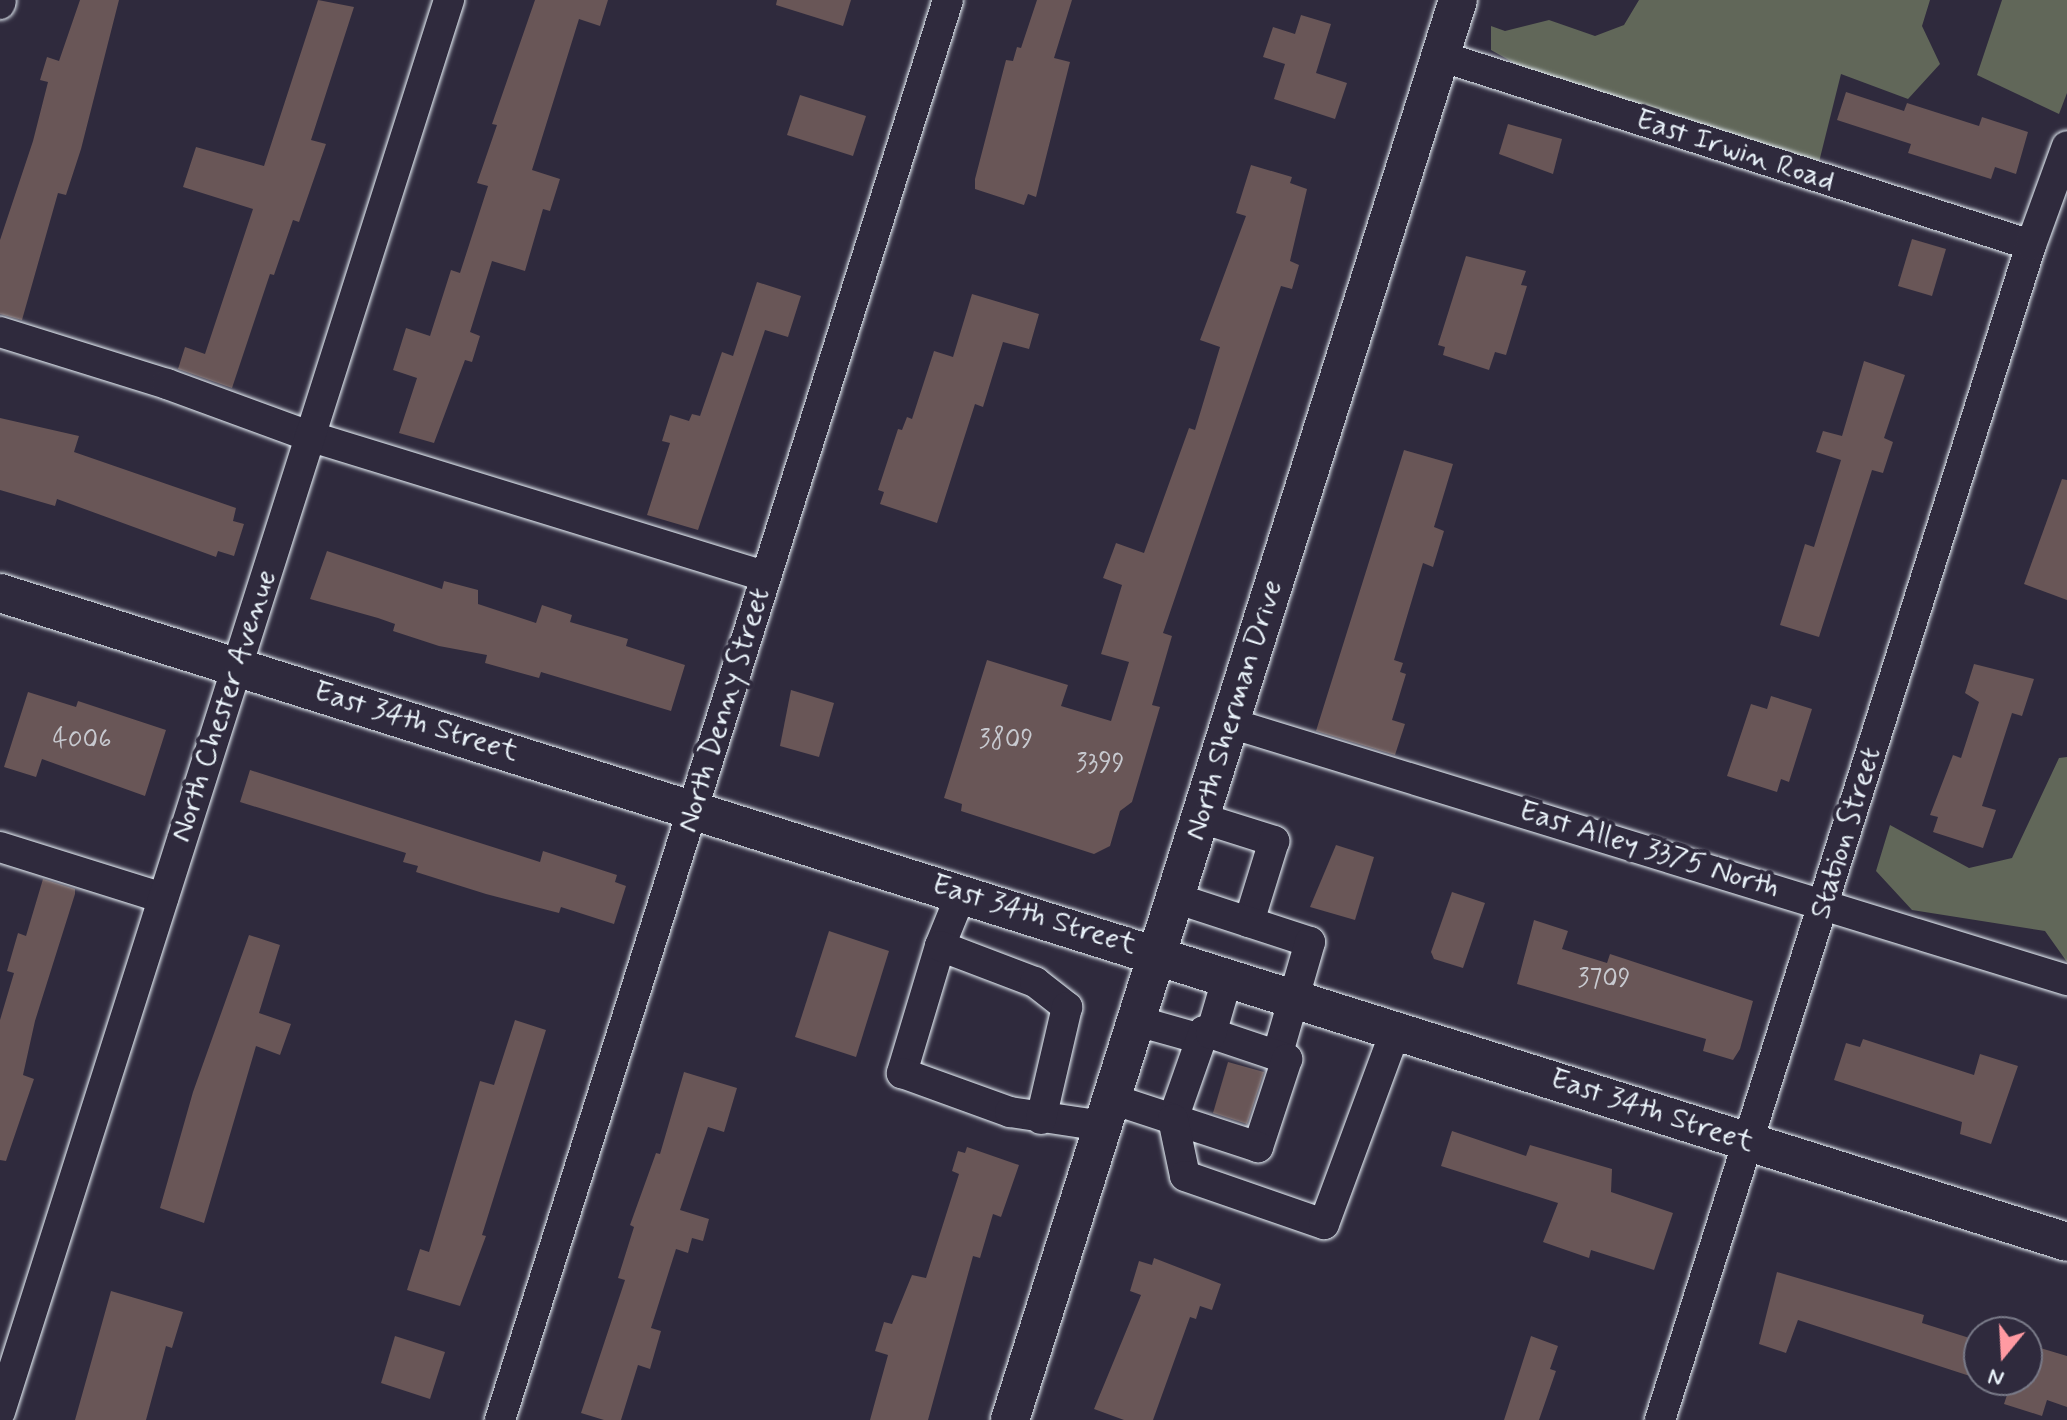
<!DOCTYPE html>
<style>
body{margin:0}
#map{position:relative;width:2067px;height:1420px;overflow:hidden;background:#2f2a3d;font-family:Mynerve,sans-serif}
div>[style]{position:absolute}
.green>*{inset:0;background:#616759}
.building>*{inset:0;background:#695657}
.roads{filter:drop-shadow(0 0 2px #e8f1f8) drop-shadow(0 0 2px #e8f1f8)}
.minor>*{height:30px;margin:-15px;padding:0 15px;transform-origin:15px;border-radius:15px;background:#2f2a3d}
.major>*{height:38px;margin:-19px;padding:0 19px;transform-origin:19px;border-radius:19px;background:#2f2a3d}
span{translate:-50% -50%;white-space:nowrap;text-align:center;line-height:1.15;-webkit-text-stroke:8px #2f2a3d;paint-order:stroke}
.number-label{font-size:26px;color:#c8cad0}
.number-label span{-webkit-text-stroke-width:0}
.street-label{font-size:30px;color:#e8f1f8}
.north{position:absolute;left:1963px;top:1316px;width:80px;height:80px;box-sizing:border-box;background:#2f2a3d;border:2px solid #797a88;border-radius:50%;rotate:198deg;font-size:22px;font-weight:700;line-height:32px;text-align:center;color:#e8f1f8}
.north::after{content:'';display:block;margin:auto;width:28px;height:36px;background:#ff9aa2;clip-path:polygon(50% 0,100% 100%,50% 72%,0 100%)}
</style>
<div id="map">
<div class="green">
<i style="clip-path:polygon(1639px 0,1930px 0,1922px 26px,1940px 64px,1908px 99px,1841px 74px,1819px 162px,1530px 72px,1491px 50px,1491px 26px,1505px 31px,1549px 20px,1595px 36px,1624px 25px)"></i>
<i style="clip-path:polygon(2002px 0,2067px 0,2067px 93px,2059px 114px,1977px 75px)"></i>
<i style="clip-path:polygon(2067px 757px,2067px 962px,2045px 931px,1912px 910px,1876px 871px,1890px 825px,1969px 868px,2012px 858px,2059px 758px)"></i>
</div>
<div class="building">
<i style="clip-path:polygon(80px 0,119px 0,81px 149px,66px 195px,58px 193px,22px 320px,0 314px,0 240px,33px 141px,48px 82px,40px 80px,47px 57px,59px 61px)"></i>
<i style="clip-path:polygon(318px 0,354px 7px,311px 140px,326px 144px,299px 222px,293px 220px,274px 275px,270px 274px,232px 388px,178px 369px,185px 347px,205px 354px,253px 209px,183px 187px,196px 147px,264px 166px)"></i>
<i style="clip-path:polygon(535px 0,608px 0,600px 26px,579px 19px,532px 170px,560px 179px,550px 211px,543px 209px,525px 271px,492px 261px,470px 332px,480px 336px,472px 362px,465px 360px,434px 443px,399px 433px,417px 378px,393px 370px,406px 328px,430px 336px,451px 270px,460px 273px,488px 186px,477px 183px,497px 125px,492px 124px)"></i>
<i style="clip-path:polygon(777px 0,851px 0,843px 26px,776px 5px)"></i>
<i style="clip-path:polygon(1037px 0,1072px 0,1054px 58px,1070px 62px,1036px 197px,1028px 194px,1024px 205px,975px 189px,975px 179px,1006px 60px,1013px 61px,1017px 47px,1021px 48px)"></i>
<i style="clip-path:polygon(1301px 15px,1331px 24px,1316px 73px,1347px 83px,1335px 119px,1274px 99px,1285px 64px,1263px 57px,1273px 27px,1295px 34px)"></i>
<i style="clip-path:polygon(1846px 92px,1904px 111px,1907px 103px,1979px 126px,1982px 117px,2028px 132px,2016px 174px,1995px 167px,1991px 179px,1908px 153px,1911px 144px,1837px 120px)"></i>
<i style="clip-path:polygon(800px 95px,866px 116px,853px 156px,787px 135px)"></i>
<i style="clip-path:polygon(1508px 124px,1562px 139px,1553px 174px,1499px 154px)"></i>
<i style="clip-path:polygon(1251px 165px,1292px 177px,1290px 183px,1307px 189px,1290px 261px,1299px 265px,1292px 289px,1281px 286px,1163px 633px,1172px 636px,1152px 705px,1160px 707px,1132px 802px,1120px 811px,1110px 846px,1094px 854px,961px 811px,962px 804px,944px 798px,987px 660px,1068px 685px,1061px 706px,1111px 721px,1129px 662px,1101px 654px,1122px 585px,1103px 578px,1116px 543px,1144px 553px,1189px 428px,1195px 430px,1220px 347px,1200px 340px,1246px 216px,1236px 213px)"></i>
<i style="clip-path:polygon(1912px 239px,1946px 249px,1932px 296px,1898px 286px)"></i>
<i style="clip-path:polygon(1466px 256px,1526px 271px,1521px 285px,1527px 286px,1506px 355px,1495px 352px,1489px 370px,1443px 355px,1445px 347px,1438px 345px)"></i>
<i style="clip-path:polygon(757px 282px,801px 296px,788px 337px,765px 330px,698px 530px,647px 515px,670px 443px,662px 441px,670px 415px,689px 421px,692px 414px,700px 416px,722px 352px,733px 356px)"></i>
<i style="clip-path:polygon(972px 294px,1039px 314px,1029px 349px,1003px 342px,983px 407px,975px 404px,937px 523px,880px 504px,884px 492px,878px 490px,898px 429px,902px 430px,907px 417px,912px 419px,934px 351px,953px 357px)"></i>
<i style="clip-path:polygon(1864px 361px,1905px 375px,1884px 438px,1893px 442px,1883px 473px,1872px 470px,1819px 637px,1780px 625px,1805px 544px,1814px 547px,1841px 460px,1816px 452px,1823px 431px,1842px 436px)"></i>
<i style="clip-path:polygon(0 418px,79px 436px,74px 452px,236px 508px,233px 521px,244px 524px,234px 556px,218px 551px,216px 557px,57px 499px,55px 506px,0 490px)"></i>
<i style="clip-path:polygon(1404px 450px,1453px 464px,1434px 527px,1444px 531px,1433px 567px,1423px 563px,1394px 660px,1403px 663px,1400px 672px,1406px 674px,1392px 720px,1405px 724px,1395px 755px,1316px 731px)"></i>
<i style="clip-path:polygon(2062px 479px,2067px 480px,2067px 600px,2024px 584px)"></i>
<i style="clip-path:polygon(327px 551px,442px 589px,444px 581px,478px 590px,478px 604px,536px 623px,542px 605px,572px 615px,570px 622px,628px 639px,626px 646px,685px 665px,671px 711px,541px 672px,539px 678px,485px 663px,487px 655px,439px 646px,393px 631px,395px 624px,378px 618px,310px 599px)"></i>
<i style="clip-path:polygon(1974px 664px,2034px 679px,2022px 716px,2012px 713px,1982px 806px,1996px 810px,1983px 848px,1933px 832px,1938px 817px,1930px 815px,1953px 755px,1961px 758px,1979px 702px,1965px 693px)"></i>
<i style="clip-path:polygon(791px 690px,834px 703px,819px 757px,780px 746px)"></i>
<i style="clip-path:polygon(28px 692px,76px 707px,78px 701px,166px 730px,145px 796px,42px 759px,36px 777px,4px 767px)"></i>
<i style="clip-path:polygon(1771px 696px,1812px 709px,1789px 782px,1781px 779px,1777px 792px,1727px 776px,1751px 704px,1767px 709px)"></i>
<i style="clip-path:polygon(250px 770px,540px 862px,543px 851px,617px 875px,615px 882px,626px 886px,614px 924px,561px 907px,559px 913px,486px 894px,416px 872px,418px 866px,403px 862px,406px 853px,240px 802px)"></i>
<i style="clip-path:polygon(1336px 845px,1374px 857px,1355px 920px,1310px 907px)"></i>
<i style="clip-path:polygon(43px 879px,75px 889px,75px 894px,35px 1021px,23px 1075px,34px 1079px,6px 1161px,0 1160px,0 1020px,14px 973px,7px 971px,18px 933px,26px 936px)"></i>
<i style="clip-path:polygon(1452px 892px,1485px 903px,1463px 968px,1434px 959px,1431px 952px)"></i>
<i style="clip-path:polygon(1534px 920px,1568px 931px,1562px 949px,1607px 963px,1610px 954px,1753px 1001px,1740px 1049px,1733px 1060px,1703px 1051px,1706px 1039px,1517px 984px)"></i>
<i style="clip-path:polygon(829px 931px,889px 951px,856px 1057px,795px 1037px)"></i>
<i style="clip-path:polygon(249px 935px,280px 945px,259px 1013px,291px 1024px,280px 1055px,256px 1046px,204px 1223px,160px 1208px,193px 1092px)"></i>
<i style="clip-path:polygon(515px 1020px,546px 1030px,482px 1235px,486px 1236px,460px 1306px,407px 1290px,420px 1249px,429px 1252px,480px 1081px,494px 1085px)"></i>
<i style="clip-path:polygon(1863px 1039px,1974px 1075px,1980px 1054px,2018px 1066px,1991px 1144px,1960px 1134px,1962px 1122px,1834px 1080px,1846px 1043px,1860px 1047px)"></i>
<i style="clip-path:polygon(1228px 1062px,1264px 1072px,1247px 1124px,1213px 1113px)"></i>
<i style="clip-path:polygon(684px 1072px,737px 1088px,724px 1132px,708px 1127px,680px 1210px,709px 1219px,703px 1241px,692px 1238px,688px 1253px,676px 1249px,651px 1328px,661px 1331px,650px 1369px,638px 1365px,621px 1420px,604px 1420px,581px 1413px,625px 1280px,618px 1278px,634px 1227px,630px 1225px,656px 1153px,660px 1154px)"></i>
<i style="clip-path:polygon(1452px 1131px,1526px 1156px,1530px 1145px,1612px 1169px,1611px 1192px,1673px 1213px,1654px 1270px,1591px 1250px,1589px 1258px,1543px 1242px,1558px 1203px,1441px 1166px)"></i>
<i style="clip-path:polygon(967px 1147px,1019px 1165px,1001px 1217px,993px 1214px,980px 1258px,973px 1256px,928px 1420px,870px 1420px,888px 1355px,875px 1351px,884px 1322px,892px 1324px,912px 1275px,926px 1278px,959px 1174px,952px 1171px,958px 1151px,965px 1153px)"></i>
<i style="clip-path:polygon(1154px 1258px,1221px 1284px,1212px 1310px,1200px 1306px,1196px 1319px,1190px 1317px,1153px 1420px,1124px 1420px,1094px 1409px,1141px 1295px,1130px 1291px,1139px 1261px,1152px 1265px)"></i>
<i style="clip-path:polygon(1777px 1272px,1924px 1315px,1922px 1323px,1979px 1341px,1979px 1379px,1798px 1320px,1786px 1353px,1759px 1344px)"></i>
<i style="clip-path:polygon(111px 1291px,183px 1312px,172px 1348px,166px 1346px,146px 1420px,75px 1420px)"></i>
<i style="clip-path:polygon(395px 1336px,445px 1352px,430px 1399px,381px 1383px)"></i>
<i style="clip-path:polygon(1531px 1336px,1558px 1346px,1550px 1369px,1556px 1371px,1539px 1420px,1504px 1420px)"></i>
<i style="clip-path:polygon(2027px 1344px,2067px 1356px,2067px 1407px,2047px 1400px,2042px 1416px,2004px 1404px,2012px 1380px,2027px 1380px)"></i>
</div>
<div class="roads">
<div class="minor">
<i style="left:0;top:4px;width:4px;rotate:-76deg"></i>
<i style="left:1440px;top:56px;width:620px;rotate:17.73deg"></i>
<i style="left:0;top:332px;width:175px;rotate:17.3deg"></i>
<i style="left:167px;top:384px;width:151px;rotate:20.1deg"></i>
<i style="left:309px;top:436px;width:476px;rotate:17.1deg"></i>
<i style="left:1230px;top:723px;width:876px;rotate:17.07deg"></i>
<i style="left:1201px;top:818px;width:77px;rotate:17.5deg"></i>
<i style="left:1274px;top:841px;width:85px;rotate:107.2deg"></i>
<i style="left:0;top:847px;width:171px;rotate:17.4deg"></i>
<i style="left:962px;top:892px;width:58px;rotate:112.2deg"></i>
<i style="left:940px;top:946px;width:133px;rotate:106.7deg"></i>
<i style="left:902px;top:1073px;width:115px;rotate:19.9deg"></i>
<i style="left:1010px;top:1112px;width:95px;rotate:8.5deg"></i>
<i style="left:1175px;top:898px;width:142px;rotate:18.1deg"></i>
<i style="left:1310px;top:942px;width:119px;rotate:106.1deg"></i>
<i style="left:940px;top:946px;width:102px;rotate:20.8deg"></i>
<i style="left:1035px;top:982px;width:41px;rotate:38deg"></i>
<i style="left:1067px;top:1007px;width:115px;rotate:103.1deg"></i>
<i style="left:1137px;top:1021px;width:66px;rotate:15.7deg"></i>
<i style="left:1204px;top:1031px;width:88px;rotate:18.6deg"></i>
<i style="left:1287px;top:1059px;width:93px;rotate:108.2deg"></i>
<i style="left:1258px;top:1147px;width:89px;rotate:-161.8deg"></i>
<i style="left:1173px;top:1119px;width:93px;rotate:-70.6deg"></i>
<i style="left:1211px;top:1034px;width:60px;rotate:-73.7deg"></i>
<i style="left:1112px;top:1099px;width:64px;rotate:18.2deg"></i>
<i style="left:1173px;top:1119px;width:58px;rotate:78.1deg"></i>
<i style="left:1185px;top:1176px;width:147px;rotate:19.1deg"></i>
<i style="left:1324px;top:1224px;width:208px;rotate:-69.7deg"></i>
<i style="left:0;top:1412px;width:1482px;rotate:-72.36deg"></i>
<i style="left:500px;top:1420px;width:1489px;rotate:-72.49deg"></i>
<i style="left:1660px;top:1420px;width:1232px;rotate:-72.48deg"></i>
<i style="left:2031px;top:245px;width:105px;rotate:-70deg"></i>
</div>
<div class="major">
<i style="left:0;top:593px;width:2166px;rotate:17.43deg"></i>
<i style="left:1010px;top:1420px;width:1489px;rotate:-72.49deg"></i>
</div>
</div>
<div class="number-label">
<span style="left:82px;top:741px">4006</span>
<span style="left:1006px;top:741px">3809</span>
<span style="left:1100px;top:765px">3399</span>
<span style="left:1604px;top:980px">3709</span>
</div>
<div class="street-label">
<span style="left:1735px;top:151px;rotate:18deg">East Irwin Road</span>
<span style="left:224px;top:706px;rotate:-72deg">North Chester Avenue</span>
<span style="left:724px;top:710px;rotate:-73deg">North Denny Street</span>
<span style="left:1234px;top:710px;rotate:-73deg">North Sherman Drive</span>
<span style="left:416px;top:722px;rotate:17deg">East 34th Street</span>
<span style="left:1846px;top:833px;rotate:-73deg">Station Street</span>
<span style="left:1649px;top:850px;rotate:17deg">East Alley 3375 North</span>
<span style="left:1034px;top:915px;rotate:17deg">East 34th Street</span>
<span style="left:1652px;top:1111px;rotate:18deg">East 34th Street</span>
</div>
<div class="north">N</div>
</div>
